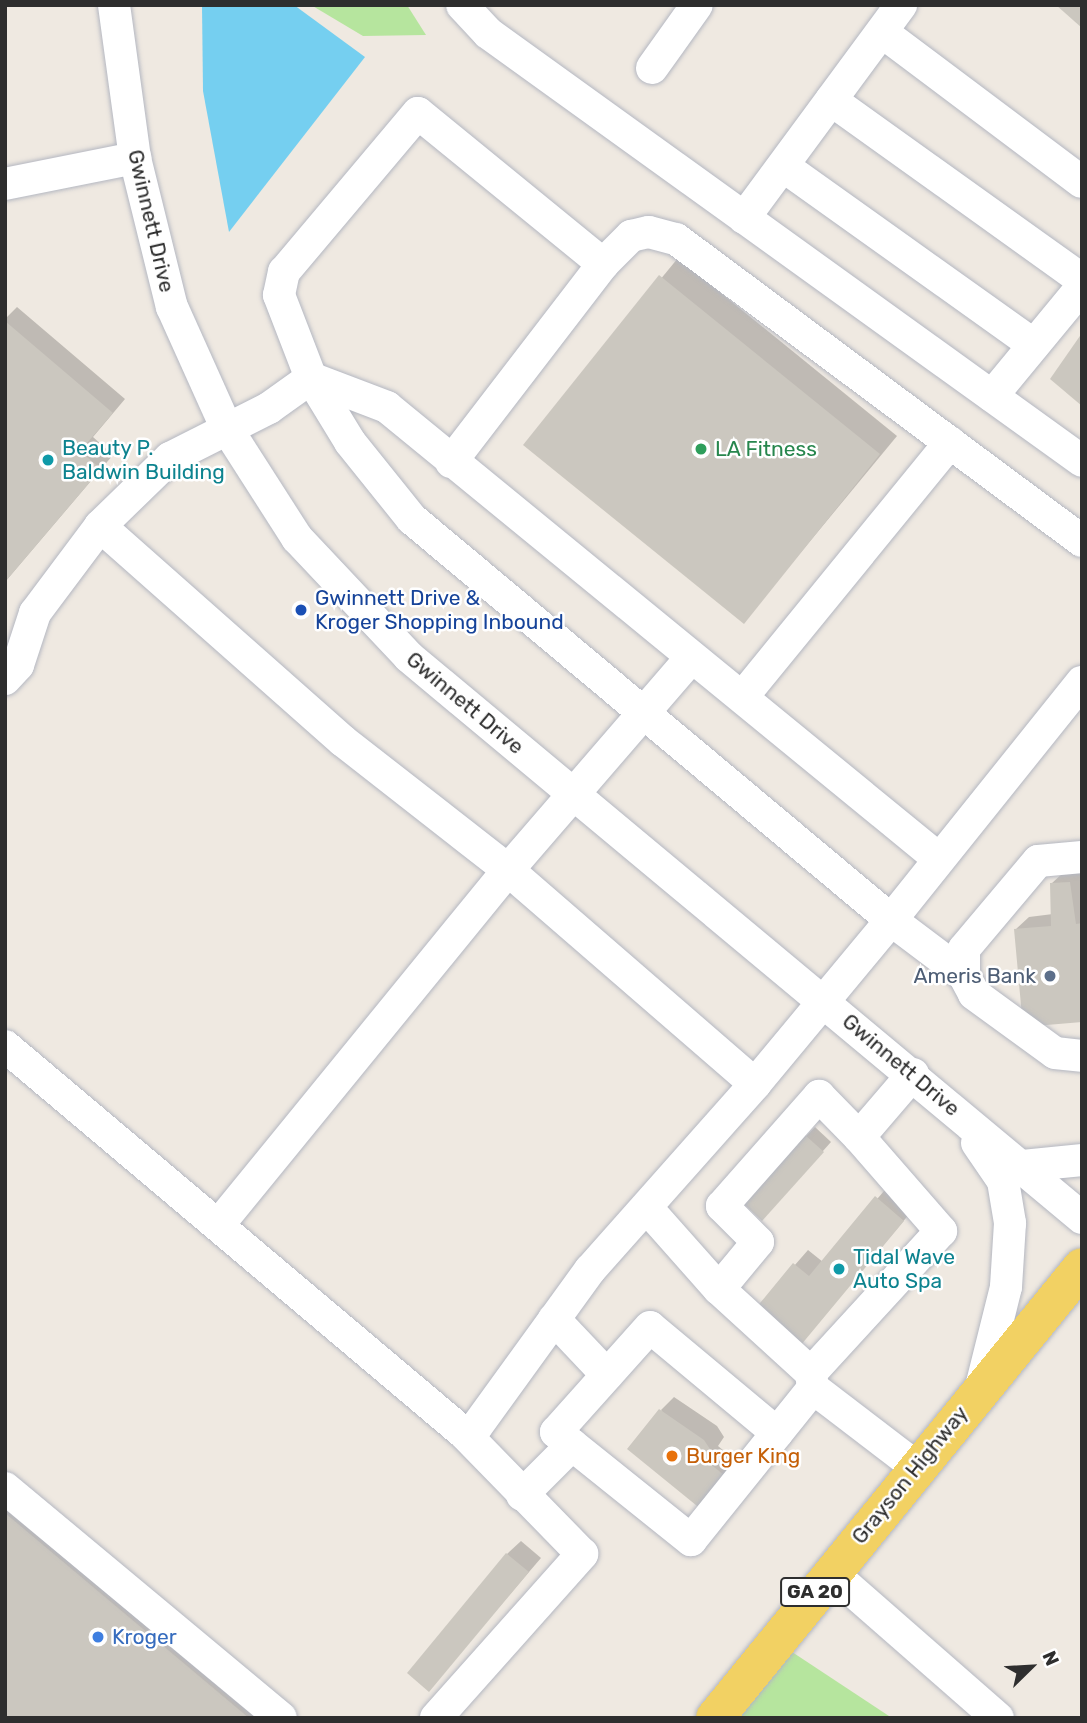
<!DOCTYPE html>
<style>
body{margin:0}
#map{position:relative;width:1087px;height:1723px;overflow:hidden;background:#efe9e1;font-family:Rubik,sans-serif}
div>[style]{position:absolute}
.green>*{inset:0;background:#b6e59e}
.water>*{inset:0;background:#75cff0}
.shadow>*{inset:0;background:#0003}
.building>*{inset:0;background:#cbc7bf}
.roads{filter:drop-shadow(0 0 2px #b4b7c1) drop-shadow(0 0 2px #b4b7c1)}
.minor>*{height:32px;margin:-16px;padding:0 16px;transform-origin:16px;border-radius:16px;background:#fff}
.major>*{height:38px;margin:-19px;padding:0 19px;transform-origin:19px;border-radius:19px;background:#f2d163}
.dots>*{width:19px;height:19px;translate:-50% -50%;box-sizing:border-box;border:4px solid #fff;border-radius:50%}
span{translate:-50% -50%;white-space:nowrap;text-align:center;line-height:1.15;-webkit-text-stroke:5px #fff;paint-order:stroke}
.shield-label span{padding:2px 5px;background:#fff;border:2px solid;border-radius:5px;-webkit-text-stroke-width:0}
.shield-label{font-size:19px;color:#2e2e2e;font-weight:700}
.street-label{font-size:21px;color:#2e2e2e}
.culture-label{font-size:21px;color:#0d838f}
.left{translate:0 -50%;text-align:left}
.leisure-label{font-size:21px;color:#27864d}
.transit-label{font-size:21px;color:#164399}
.service-label{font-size:21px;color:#4e5e75}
.right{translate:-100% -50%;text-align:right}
.food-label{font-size:21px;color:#c56008}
.shop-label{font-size:21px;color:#366cbe}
.frame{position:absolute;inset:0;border:7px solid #2e2e2e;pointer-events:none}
.north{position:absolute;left:996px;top:1632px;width:70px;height:70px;-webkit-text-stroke:5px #fff;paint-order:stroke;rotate:66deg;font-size:19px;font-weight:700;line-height:28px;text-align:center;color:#2e2e2e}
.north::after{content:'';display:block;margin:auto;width:24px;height:32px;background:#2e2e2e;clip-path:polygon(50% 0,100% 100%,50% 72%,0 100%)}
</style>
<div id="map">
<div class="green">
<i style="clip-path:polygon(311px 5px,407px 5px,426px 35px,363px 36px)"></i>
<i style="clip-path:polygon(780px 1644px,892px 1718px,715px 1718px)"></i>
</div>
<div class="water">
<i style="clip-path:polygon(202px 5px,294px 5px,365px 57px,229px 232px,203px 91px)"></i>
</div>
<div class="shadow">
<i style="clip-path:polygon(678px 258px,897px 436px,744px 621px,525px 444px)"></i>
<i style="clip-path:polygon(17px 307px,125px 399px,93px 437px,113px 455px,5px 582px,5px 319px)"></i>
<i style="clip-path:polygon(1082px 869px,1082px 1020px,1015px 930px,1029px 917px,1053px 914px,1051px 884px,1065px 871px)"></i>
<i style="clip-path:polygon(815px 1127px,831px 1142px,771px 1209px,806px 1136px)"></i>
<i style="clip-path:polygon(890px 1184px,916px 1206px,796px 1349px,753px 1313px,808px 1250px,823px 1262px)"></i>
<i style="clip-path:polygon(674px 1397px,717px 1426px,724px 1437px,718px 1446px,740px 1464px,715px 1494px,661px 1410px)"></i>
<i style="clip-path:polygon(5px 1481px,275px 1718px,5px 1718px)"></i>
<i style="clip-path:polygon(521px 1541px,541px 1558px,429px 1689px,507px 1554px)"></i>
</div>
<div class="building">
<i style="clip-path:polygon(1056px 5px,1082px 5px,1082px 28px)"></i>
<i style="clip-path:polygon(659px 275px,880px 454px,744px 624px,523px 445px)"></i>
<i style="clip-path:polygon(5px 321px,113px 413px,80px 451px,101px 469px,5px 582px)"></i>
<i style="clip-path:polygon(1082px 333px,1082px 406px,1050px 379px)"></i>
<i style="clip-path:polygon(1070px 882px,1076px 924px,1082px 923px,1082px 1022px,1023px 1027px,1014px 929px,1051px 926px,1050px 883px)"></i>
<i style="clip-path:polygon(805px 1135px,824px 1152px,762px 1221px,744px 1204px)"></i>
<i style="clip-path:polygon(875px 1196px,904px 1221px,796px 1351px,751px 1314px,793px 1263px,809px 1276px)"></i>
<i style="clip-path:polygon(659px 1409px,704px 1440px,712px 1452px,705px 1460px,728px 1478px,702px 1510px,627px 1449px)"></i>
<i style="clip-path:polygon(5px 1513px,249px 1718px,5px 1718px)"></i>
<i style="clip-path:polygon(506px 1553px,529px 1572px,429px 1692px,407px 1673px)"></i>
</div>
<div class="roads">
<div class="minor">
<i style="left:114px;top:5px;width:154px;rotate:82.2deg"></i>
<i style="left:135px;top:158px;width:154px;rotate:76.1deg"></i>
<i style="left:172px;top:307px;width:132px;rotate:65.8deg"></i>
<i style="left:226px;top:427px;width:132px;rotate:57.4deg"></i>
<i style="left:297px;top:538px;width:163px;rotate:46.7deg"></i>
<i style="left:409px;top:657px;width:876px;rotate:39.81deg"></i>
<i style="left:462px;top:5px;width:38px;rotate:47deg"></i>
<i style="left:488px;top:33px;width:732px;rotate:35.77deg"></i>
<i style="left:882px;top:32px;width:250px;rotate:36.9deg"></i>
<i style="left:652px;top:68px;width:77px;rotate:-54.5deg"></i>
<i style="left:831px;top:100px;width:309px;rotate:35.6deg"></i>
<i style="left:783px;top:166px;width:308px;rotate:35.5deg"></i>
<i style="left:5px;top:184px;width:133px;rotate:-11.3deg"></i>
<i style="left:744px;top:218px;width:265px;rotate:-53.6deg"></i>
<i style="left:992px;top:396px;width:141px;rotate:-50.5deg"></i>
<i style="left:451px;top:462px;width:250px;rotate:-52.5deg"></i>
<i style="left:100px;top:526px;width:324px;rotate:41.5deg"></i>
<i style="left:343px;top:741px;width:209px;rotate:38deg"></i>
<i style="left:508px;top:870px;width:458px;rotate:129.2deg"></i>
<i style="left:5px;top:679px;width:19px;rotate:-47deg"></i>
<i style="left:18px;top:665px;width:55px;rotate:-71.9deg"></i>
<i style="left:35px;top:613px;width:109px;rotate:-53.2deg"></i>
<i style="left:100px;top:526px;width:98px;rotate:-44.2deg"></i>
<i style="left:170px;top:458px;width:111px;rotate:-26.8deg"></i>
<i style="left:269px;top:408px;width:52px;rotate:-35.5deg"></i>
<i style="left:311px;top:378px;width:75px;rotate:58.6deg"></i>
<i style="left:350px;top:442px;width:99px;rotate:51.2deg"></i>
<i style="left:412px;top:519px;width:625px;rotate:39.93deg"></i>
<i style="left:891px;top:920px;width:305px;rotate:-51.3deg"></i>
<i style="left:744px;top:695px;width:326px;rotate:-50.8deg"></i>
<i style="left:1082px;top:857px;width:44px;rotate:174.8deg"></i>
<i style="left:1038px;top:861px;width:115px;rotate:130.1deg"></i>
<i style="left:964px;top:949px;width:26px;rotate:90deg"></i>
<i style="left:964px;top:975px;width:21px;rotate:62deg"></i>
<i style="left:974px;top:994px;width:100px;rotate:36.1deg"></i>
<i style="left:1055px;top:1053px;width:27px;rotate:6deg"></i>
<i style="left:939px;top:859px;width:713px;rotate:-140.69deg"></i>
<i style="left:387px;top:407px;width:81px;rotate:-159.1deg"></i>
<i style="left:311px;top:378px;width:89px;rotate:-111.1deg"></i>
<i style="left:279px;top:295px;width:24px;rotate:-78deg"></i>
<i style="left:284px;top:272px;width:208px;rotate:-49.9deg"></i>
<i style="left:418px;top:113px;width:239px;rotate:39.2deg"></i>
<i style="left:603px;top:264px;width:40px;rotate:-45deg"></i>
<i style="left:631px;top:236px;width:18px;rotate:-13deg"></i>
<i style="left:649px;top:232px;width:28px;rotate:15deg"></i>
<i style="left:676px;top:239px;width:506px;rotate:36.64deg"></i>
<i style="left:5px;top:1046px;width:602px;rotate:40.15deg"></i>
<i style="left:755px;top:1084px;width:213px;rotate:-50.3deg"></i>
<i style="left:891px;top:920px;width:91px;rotate:37deg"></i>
<i style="left:859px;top:1137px;width:125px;rotate:48.9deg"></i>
<i style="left:941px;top:1231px;width:193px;rotate:132.5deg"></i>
<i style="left:811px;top:1373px;width:125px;rotate:-137.6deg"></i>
<i style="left:719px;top:1289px;width:61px;rotate:-50.3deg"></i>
<i style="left:758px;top:1242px;width:51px;rotate:-135deg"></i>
<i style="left:722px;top:1206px;width:147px;rotate:-48.6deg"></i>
<i style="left:819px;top:1096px;width:57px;rotate:45.7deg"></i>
<i style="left:859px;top:1137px;width:83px;rotate:-49.4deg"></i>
<i style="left:977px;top:1143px;width:46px;rotate:55.6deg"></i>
<i style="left:1003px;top:1181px;width:43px;rotate:80.5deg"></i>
<i style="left:1010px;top:1223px;width:64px;rotate:93.6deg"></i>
<i style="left:1006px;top:1287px;width:103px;rotate:104deg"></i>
<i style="left:1021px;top:1166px;width:61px;rotate:-5.6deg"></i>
<i style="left:647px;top:1208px;width:108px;rotate:48.4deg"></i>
<i style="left:554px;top:1319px;width:77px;rotate:46.6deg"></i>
<i style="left:813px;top:1388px;width:128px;rotate:37.4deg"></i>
<i style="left:777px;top:1433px;width:165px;rotate:-140.2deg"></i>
<i style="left:650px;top:1327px;width:141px;rotate:131.8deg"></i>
<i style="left:556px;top:1432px;width:173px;rotate:38.7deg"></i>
<i style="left:691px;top:1540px;width:195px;rotate:-51.2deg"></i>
<i style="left:813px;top:1388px;width:15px;rotate:-98deg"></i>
<i style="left:5px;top:1488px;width:359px;rotate:39.8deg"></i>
<i style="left:522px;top:1495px;width:71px;rotate:-45deg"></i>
<i style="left:831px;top:1572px;width:222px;rotate:41.2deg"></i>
<i style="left:436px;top:1718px;width:220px;rotate:-48.3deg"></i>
<i style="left:582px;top:1554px;width:168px;rotate:-134.3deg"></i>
<i style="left:465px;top:1434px;width:14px;rotate:-34deg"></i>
<i style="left:477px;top:1426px;width:193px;rotate:-54.1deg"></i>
<i style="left:590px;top:1270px;width:249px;rotate:-48.4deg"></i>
<i style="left:755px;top:1084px;width:327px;rotate:-139.1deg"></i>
<i style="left:508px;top:870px;width:281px;rotate:-49.2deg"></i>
</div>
<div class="major">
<i style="left:715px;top:1718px;width:581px;rotate:-50.86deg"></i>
</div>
</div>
<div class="dots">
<i style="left:701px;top:449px;background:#2e9e5b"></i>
<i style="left:48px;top:460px;background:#0f9aa8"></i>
<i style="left:301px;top:610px;background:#1a4fb4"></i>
<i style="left:1050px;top:976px;background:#5c6f8a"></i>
<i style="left:839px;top:1269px;background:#0f9aa8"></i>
<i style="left:672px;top:1456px;background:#e8710a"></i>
<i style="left:98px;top:1637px;background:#3f7fe0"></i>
</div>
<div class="shield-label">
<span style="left:815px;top:1592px">GA 20</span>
</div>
<div class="street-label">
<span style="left:151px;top:221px;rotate:77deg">Gwinnett Drive</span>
<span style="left:465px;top:703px;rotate:40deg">Gwinnett Drive</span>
<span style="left:901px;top:1065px;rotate:40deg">Gwinnett Drive</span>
<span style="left:910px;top:1475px;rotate:-51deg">Grayson Highway</span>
</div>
<div class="culture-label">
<span class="left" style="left:62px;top:460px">Beauty P.<br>Baldwin Building</span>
<span class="left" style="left:853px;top:1269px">Tidal Wave<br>Auto Spa</span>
</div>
<div class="leisure-label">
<span class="left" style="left:715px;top:449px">LA Fitness</span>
</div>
<div class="transit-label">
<span class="left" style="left:315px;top:610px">Gwinnett Drive &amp;<br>Kroger Shopping Inbound</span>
</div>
<div class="service-label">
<span class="right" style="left:1036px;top:976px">Ameris Bank</span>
</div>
<div class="food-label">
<span class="left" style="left:686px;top:1456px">Burger King</span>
</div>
<div class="shop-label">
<span class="left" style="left:112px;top:1637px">Kroger</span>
</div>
<div class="frame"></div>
<div class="north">N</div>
</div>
